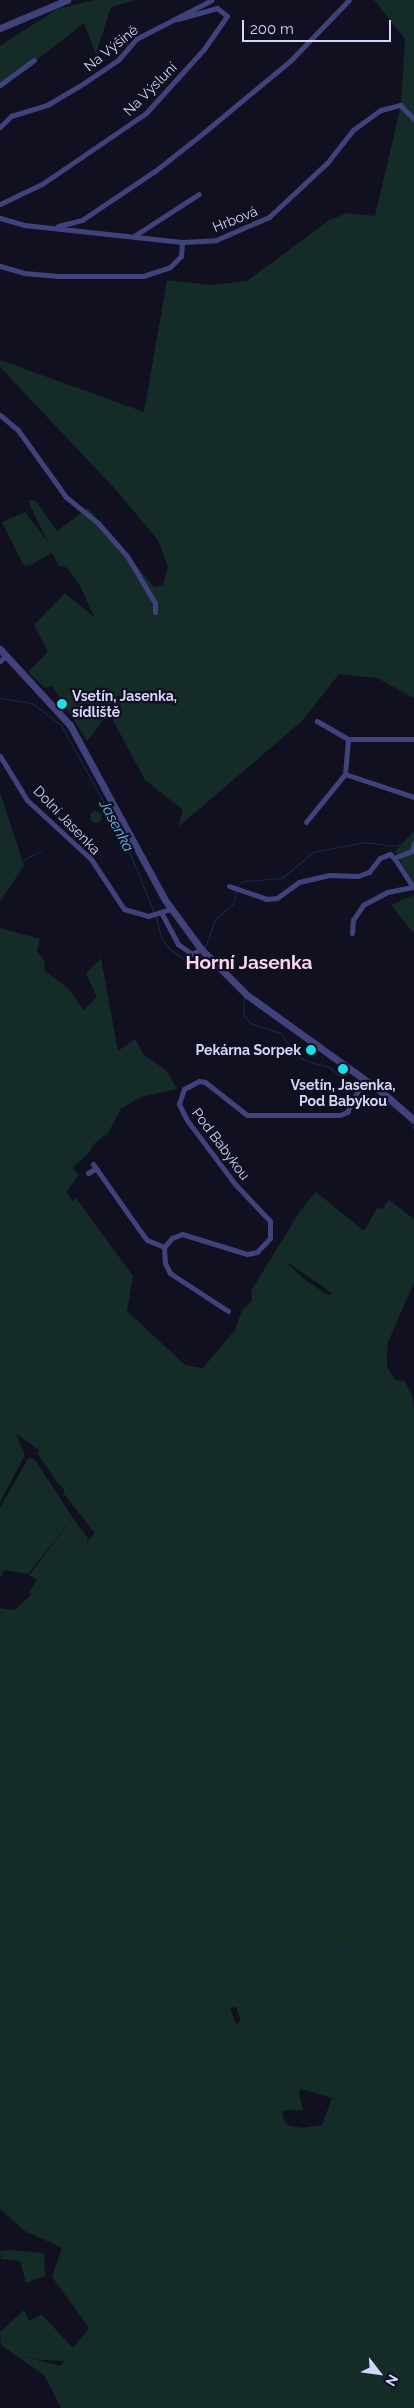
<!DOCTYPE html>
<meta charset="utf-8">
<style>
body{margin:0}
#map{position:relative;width:414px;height:2408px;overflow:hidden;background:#111021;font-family:Raleway,sans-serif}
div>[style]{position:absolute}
.green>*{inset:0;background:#142b28}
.round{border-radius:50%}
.stream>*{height:1px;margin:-0.5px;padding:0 0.5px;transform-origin:0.5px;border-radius:0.5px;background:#152c47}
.minor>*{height:5px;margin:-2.5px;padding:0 2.5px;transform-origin:2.5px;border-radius:2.5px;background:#40427c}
.tertiary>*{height:7px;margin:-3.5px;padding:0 3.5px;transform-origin:3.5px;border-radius:3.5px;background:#40427c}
.dots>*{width:14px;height:14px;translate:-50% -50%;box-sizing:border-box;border:2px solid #111021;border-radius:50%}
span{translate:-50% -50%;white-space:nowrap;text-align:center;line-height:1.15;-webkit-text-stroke:4.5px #111021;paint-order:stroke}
.street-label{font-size:14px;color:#d6d5fb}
.poi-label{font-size:14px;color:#d6d5fb;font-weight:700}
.left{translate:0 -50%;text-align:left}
.right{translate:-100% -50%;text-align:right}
.water-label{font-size:15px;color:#6dbef0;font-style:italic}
.district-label{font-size:19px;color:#fbd6f1;font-weight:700}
.north{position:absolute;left:354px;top:2348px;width:50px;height:50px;-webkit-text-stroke:4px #111021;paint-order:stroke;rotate:120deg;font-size:14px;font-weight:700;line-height:20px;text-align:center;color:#d6d5fb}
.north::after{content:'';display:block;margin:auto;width:18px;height:22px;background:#d6d5fb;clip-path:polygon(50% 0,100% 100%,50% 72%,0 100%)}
.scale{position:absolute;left:242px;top:20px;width:149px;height:22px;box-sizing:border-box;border:2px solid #d6d5fb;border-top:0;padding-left:6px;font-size:15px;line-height:18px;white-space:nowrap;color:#d6d5fb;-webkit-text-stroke:4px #111021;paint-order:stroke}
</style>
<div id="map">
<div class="green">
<i style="clip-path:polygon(94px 0,136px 0,111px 7px,96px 54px,84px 23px,0 89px,0 46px,57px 9px)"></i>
<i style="clip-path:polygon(374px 0,414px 0,414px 698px,377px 678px,339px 674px,303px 720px,178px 827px,183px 810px,145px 780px,109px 713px,87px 741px,52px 686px,45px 688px,28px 672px,48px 652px,34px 625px,65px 593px,95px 618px,79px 584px,66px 567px,59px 566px,52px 553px,30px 565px,25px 566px,22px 562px,2px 522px,25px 512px,48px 542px,28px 501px,35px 500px,57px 531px,88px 508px,154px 587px,163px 585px,168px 567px,158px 540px,116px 490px,0 367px,0 360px,144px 412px,167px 280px,210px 285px,247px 281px,328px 221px,347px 213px,375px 216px,401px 105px,405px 39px)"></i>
<i style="clip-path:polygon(0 792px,24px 866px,0 902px)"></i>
<i class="round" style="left:90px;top:811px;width:12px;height:12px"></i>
<i style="clip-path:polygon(414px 831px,414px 886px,395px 851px)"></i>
<i style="clip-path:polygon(414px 895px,414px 934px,391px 905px)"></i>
<i style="clip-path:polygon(evenodd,0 928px,40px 939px,37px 951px,44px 960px,45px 971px,68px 988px,83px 1010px,97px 997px,86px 973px,101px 958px,118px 1051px,135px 1039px,144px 1055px,166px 1070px,177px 1089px,141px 1097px,121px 1109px,108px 1133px,94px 1144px,88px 1154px,72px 1168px,79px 1175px,66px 1192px,72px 1200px,70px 1203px,76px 1198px,133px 1276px,127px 1311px,185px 1365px,203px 1368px,235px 1330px,242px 1310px,252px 1301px,251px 1291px,300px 1211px,316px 1192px,364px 1231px,377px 1208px,382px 1209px,389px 1200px,414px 1219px,414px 1283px,388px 1342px,387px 1352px,387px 1366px,395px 1380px,405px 1381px,412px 1395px,414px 1410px,414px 2408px,61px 2408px,44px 2375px,1px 2345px,0 2332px,24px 2310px,29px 2321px,41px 2315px,45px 2318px,73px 2348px,89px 2328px,52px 2277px,62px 2248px,25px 2231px,0 2209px,0 1608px,14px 1610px,32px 1594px,29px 1592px,37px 1580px,29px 1575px,73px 1518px,88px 1538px,86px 1543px,95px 1533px,64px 1494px,64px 1489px,58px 1484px,38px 1454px,39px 1450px,16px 1434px,25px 1455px,0 1502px,0 928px,286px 1262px,287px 1262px,332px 1293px,328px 1295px,304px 1279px,286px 1262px,0 928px,236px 2007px,241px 2021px,236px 2024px,230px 2008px,236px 2007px,0 928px,301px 2089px,332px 2098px,322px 2125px,301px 2128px,288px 2125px,284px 2121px,282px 2113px,286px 2110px,303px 2110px,299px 2093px,301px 2089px,0 928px,16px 2354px,41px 2360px,64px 2361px,60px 2366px,16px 2354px)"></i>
<i style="clip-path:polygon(29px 1457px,35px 1460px,73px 1518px,28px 1574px,5px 1570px,0 1578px,0 1508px)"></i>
<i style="clip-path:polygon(10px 2250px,44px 2253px,45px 2276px,26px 2283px,20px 2261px,1px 2259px,0 2251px)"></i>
</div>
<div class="stream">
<i style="left:0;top:698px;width:32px;rotate:9deg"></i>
<i style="left:32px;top:703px;width:36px;rotate:37deg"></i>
<i style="left:61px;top:725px;width:130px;rotate:61.1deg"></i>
<i style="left:124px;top:839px;width:79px;rotate:67.7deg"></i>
<i style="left:0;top:885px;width:15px;rotate:-37deg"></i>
<i style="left:12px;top:876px;width:16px;rotate:-63deg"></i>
<i style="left:19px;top:862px;width:25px;rotate:-27deg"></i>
<i style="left:237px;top:886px;width:7px;rotate:-45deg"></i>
<i style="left:242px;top:881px;width:40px;rotate:-4.3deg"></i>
<i style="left:282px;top:878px;width:40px;rotate:-40deg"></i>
<i style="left:313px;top:852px;width:53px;rotate:-10.9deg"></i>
<i style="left:365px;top:842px;width:29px;rotate:8deg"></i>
<i style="left:394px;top:846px;width:9px;rotate:-13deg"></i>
<i style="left:403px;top:844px;width:16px;rotate:-47deg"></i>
<i style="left:155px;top:915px;width:25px;rotate:74deg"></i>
<i style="left:162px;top:939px;width:14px;rotate:51deg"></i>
<i style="left:171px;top:950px;width:24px;rotate:35deg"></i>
<i style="left:191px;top:964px;width:24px;rotate:12deg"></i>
<i style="left:205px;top:947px;width:30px;rotate:-70deg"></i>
<i style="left:215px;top:919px;width:23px;rotate:-40deg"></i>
<i style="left:233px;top:904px;width:14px;rotate:-78deg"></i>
<i style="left:196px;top:965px;width:13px;rotate:-63deg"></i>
<i style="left:244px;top:997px;width:17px;rotate:93deg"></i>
<i style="left:243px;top:1014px;width:11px;rotate:52deg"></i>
<i style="left:250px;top:1023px;width:33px;rotate:18deg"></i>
<i style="left:281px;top:1033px;width:22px;rotate:58deg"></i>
<i style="left:293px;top:1052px;width:14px;rotate:36deg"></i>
<i style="left:304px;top:1060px;width:26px;rotate:16deg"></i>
<i style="left:329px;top:1067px;width:34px;rotate:40deg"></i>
<i style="left:359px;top:1091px;width:27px;rotate:22deg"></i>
<i style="left:384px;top:1101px;width:29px;rotate:36deg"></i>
<i style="left:407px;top:1118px;width:13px;rotate:58deg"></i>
<i style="left:414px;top:1168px;width:18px;rotate:90deg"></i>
<i style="left:339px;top:1948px;width:27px;rotate:2deg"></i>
<i style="left:366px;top:1949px;width:49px;rotate:11.8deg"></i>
</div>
<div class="minor">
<i style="left:0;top:85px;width:42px;rotate:-36.3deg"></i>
<i style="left:0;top:127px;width:16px;rotate:-45deg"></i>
<i style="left:11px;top:116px;width:38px;rotate:-17deg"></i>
<i style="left:47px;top:105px;width:43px;rotate:-30.7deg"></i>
<i style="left:84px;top:83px;width:41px;rotate:-34.1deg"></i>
<i style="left:118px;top:60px;width:28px;rotate:-49deg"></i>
<i style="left:136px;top:39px;width:85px;rotate:-27.2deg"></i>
<i style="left:0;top:204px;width:47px;rotate:-25.5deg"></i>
<i style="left:42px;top:184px;width:126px;rotate:-34.3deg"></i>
<i style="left:146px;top:113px;width:86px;rotate:-47.8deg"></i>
<i style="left:204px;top:49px;width:40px;rotate:-55.1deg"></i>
<i style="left:227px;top:16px;width:13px;rotate:-141deg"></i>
<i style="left:217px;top:8px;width:41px;rotate:164.2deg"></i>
<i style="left:0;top:218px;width:25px;rotate:16deg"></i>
<i style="left:24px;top:225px;width:159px;rotate:6.1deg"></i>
<i style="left:182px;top:242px;width:34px;rotate:-3deg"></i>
<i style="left:216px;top:240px;width:58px;rotate:-23.5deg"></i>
<i style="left:269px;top:217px;width:79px;rotate:-43deg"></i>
<i style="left:327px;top:163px;width:42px;rotate:-51.8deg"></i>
<i style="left:353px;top:130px;width:34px;rotate:-36deg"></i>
<i style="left:381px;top:110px;width:20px;rotate:-15deg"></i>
<i style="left:400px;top:105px;width:20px;rotate:45deg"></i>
<i style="left:58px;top:226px;width:25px;rotate:-14deg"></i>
<i style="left:82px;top:220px;width:88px;rotate:-33.9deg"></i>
<i style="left:155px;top:171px;width:60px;rotate:-38.2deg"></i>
<i style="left:202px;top:134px;width:116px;rotate:-39.7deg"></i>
<i style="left:291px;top:60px;width:83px;rotate:-46deg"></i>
<i style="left:134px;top:236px;width:77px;rotate:-32.9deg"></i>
<i style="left:0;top:266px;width:25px;rotate:16deg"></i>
<i style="left:24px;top:273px;width:32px;rotate:5deg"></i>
<i style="left:56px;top:276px;width:87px"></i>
<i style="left:143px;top:276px;width:28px;rotate:-18deg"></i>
<i style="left:170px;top:267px;width:16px;rotate:-45deg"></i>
<i style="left:181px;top:256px;width:14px;rotate:-86deg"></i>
<i style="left:0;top:415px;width:23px;rotate:40deg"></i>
<i style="left:18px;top:430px;width:82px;rotate:54.4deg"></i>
<i style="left:66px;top:497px;width:41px;rotate:39.1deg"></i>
<i style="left:98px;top:523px;width:44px;rotate:48.7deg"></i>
<i style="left:127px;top:556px;width:55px;rotate:59.2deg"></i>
<i style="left:155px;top:603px;width:9px;rotate:90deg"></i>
<i style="left:0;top:661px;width:7px;rotate:-45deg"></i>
<i style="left:348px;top:739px;width:66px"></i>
<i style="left:0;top:756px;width:52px;rotate:58.5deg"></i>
<i style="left:27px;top:800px;width:87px;rotate:42.7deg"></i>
<i style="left:91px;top:859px;width:60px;rotate:56.6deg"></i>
<i style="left:124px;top:909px;width:25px;rotate:16deg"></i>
<i style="left:148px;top:916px;width:24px;rotate:-17deg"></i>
<i style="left:345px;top:774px;width:73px;rotate:18.4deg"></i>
<i style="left:306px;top:822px;width:62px;rotate:-50.9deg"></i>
<i style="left:345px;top:774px;width:35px;rotate:-85deg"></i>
<i style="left:348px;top:739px;width:36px;rotate:-150deg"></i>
<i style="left:229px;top:886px;width:39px;rotate:19deg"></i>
<i style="left:266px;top:899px;width:11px;rotate:-5deg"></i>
<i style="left:277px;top:898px;width:27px;rotate:-36deg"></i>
<i style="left:299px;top:882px;width:31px;rotate:-13deg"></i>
<i style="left:329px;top:875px;width:29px;rotate:2deg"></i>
<i style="left:358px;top:876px;width:12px;rotate:-20deg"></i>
<i style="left:369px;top:872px;width:18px;rotate:-52deg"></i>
<i style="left:380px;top:858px;width:11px;rotate:-22deg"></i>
<i style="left:390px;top:854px;width:6px;rotate:45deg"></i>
<i style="left:162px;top:914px;width:34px;rotate:62deg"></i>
<i style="left:178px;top:944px;width:17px;rotate:36deg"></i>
<i style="left:192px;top:954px;width:10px;rotate:-29deg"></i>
<i style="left:352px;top:933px;width:13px;rotate:-86deg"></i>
<i style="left:353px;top:920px;width:18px;rotate:-56deg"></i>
<i style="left:363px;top:905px;width:27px;rotate:-28deg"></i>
<i style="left:387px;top:892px;width:26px;rotate:-11deg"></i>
<i style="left:413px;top:887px;width:35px;rotate:-123deg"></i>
<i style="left:394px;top:858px;width:19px;rotate:-21deg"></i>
<i style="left:412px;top:851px;width:8px;rotate:-76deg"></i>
<i style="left:93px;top:1164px;width:83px;rotate:54.8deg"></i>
<i style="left:141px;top:1232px;width:10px;rotate:53deg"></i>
<i style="left:147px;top:1240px;width:18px;rotate:22deg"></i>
<i style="left:88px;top:1173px;width:8px;rotate:-30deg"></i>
<i style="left:228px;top:1311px;width:69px;rotate:-146.8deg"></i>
<i style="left:170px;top:1273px;width:11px;rotate:-117deg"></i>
<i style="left:165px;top:1263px;width:16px;rotate:-94deg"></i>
<i style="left:164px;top:1247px;width:12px;rotate:-48deg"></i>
<i style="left:172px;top:1238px;width:11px;rotate:-22deg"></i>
<i style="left:182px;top:1234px;width:68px;rotate:17.1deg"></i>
<i style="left:247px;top:1254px;width:10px;rotate:-11deg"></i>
<i style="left:257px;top:1252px;width:19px;rotate:-47deg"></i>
<i style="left:270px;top:1238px;width:17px;rotate:-90deg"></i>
<i style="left:270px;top:1221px;width:51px;rotate:-133.4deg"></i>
<i style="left:235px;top:1184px;width:80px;rotate:-126.9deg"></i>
<i style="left:187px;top:1120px;width:18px;rotate:-117deg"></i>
<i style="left:179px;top:1104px;width:16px;rotate:-72deg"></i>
<i style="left:184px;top:1089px;width:17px;rotate:-28deg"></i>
<i style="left:199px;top:1081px;width:6px;rotate:9deg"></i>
<i style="left:205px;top:1082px;width:53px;rotate:38.2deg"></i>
<i style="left:247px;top:1115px;width:93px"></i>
<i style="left:340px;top:1115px;width:8px;rotate:-23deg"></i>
<i style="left:347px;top:1112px;width:37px;rotate:-63deg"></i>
</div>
<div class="tertiary">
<i style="left:0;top:28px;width:73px;rotate:-22.7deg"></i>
<i style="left:0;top:649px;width:103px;rotate:47.4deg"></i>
<i style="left:70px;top:725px;width:199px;rotate:61.5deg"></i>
<i style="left:165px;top:900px;width:61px;rotate:53.7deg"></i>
<i style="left:201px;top:949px;width:65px;rotate:45deg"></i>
<i style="left:247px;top:995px;width:166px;rotate:35.7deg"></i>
<i style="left:382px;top:1092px;width:43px;rotate:41.2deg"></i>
</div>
<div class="dots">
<i style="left:62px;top:704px;background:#17e1e4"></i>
<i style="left:311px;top:1050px;background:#17e1e4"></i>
<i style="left:343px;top:1069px;background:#17e1e4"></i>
</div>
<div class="street-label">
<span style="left:111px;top:48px;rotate:-39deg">Na Výšině</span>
<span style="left:150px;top:89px;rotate:-45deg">Na Výsluní</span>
<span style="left:235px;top:219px;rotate:-22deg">Hrbová</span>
<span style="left:67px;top:820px;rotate:46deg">Dolní Jasenka</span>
<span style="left:221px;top:1144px;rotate:53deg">Pod Babykou</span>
</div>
<div class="poi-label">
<span class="left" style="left:72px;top:704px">Vsetín, Jasenka,<br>sídliště</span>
<span class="right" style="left:301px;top:1050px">Pekárna Sorpek</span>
<span style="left:343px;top:1093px">Vsetín, Jasenka,<br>Pod Babykou</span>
</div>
<div class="water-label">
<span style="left:116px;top:826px;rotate:62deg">Jasenka</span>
</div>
<div class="district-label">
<span style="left:249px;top:963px">Horní Jasenka</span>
</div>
<div class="north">N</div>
<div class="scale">200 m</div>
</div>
